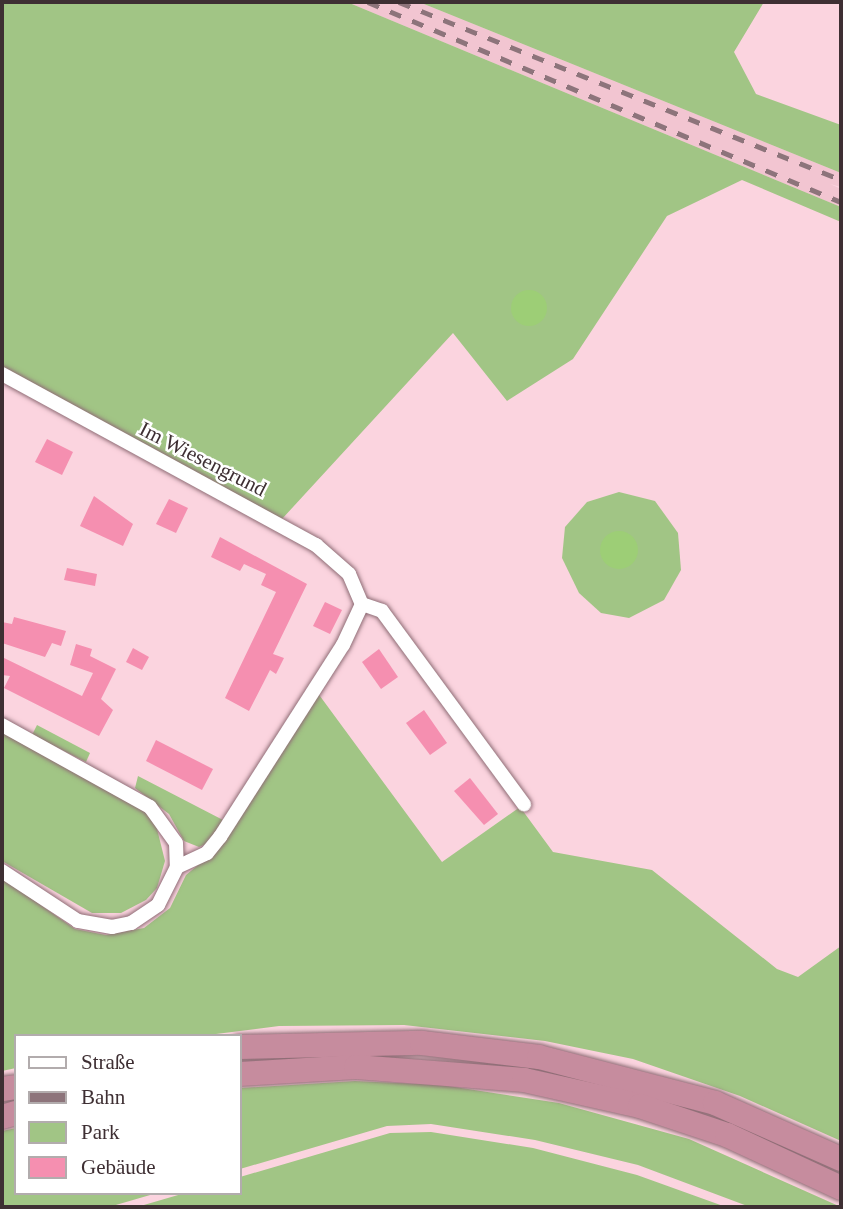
<!DOCTYPE html>
<meta charset="utf-8">
<style>
body{margin:0}
#map{position:relative;width:843px;height:1209px;overflow:hidden;background:#fbd4df;font-family:"Times New Roman",serif}
div>[style]{position:absolute}
.built>*{inset:0;background:#f2c5d1}
.green>*{inset:0;background:#a1c585}
.water>*{inset:0;background:#9dce76}
.round{border-radius:50%}
.building>*{inset:0;background:#f58fb0}
.roads{filter:drop-shadow(0 0 2px #8f6d76) drop-shadow(0 0 2px #8f6d76)}
.minor>*{height:14px;margin:-7px;padding:0 7px;transform-origin:7px;border-radius:7px;background:#fff}
.trunk>*{height:24px;margin:-12px;padding:0 12px;transform-origin:12px;border-radius:12px;background:#c68c9e}
.rail>*{height:4.5px;margin-top:-2.25px;transform-origin:0;background:repeating-linear-gradient(90deg,#8d747b 0 12px,transparent 0 24px)}
span{translate:-50% -50%;white-space:nowrap;text-align:center;line-height:1.15;-webkit-text-stroke:5px #fff;paint-order:stroke}
.street-label{font-size:21px;color:#3e2f33}
.frame{position:absolute;inset:0;border:4px solid #3e2f33;pointer-events:none}
.legend{position:absolute;left:14px;top:1034px;width:228px;height:161px;box-sizing:border-box;background:#fff;border:2px solid #b2acad;margin:0;padding:9px 12px;list-style:none;font-size:21px;color:#3e2f33}
.legend li{display:flex;align-items:center;gap:14px;height:35px}
.legend b{width:35px;border:2px solid #b2acad}
</style>
<div id="map">
<div class="built">
<i style="clip-path:polygon(347px 2px,419px 2px,841px 173px,841px 187px,830px 184px,841px 189px,841px 207px)"></i>
</div>
<div class="green">
<i style="clip-path:polygon(2px 2px,347px 2px,841px 207px,841px 222px,742px 180px,667px 216px,573px 359px,507px 401px,453px 333px,282px 519px,2px 367px)"></i>
<i style="clip-path:polygon(419px 2px,764px 2px,734px 52px,756px 94px,841px 125px,841px 173px)"></i>
<i style="clip-path:polygon(619px 492px,655px 501px,678px 533px,681px 570px,664px 600px,629px 618px,601px 613px,579px 593px,562px 558px,565px 527px,587px 502px)"></i>
<i style="clip-path:polygon(317px 692px,442px 862px,520px 807px,553px 852px,652px 870px,777px 969px,798px 977px,841px 946px,841px 1141px,740px 1096px,633px 1059px,545px 1041px,404px 1025px,279px 1026px,200px 1036px,16px 1036px,16px 1068px,2px 1071px,2px 878px,75px 929px,106px 935px,144px 928px,170px 908px,186px 875px,221px 846px)"></i>
<i style="clip-path:polygon(37px 725px,90px 753px,86px 762px,32px 735px)"></i>
<i style="clip-path:polygon(2px 732px,141px 807px,156px 825px,165px 861px,157px 888px,146px 900px,121px 913px,92px 913px,2px 861px)"></i>
<i style="clip-path:polygon(138px 776px,223px 820px,208px 843px,199px 847px,184px 841px,169px 814px,135px 788px)"></i>
<i style="clip-path:polygon(355px 1081px,442px 1085px,559px 1103px,689px 1139px,841px 1207px,750px 1207px,638px 1165px,535px 1140px,431px 1124px,387px 1126px,240px 1169px,240px 1088px)"></i>
<i style="clip-path:polygon(16px 1128px,16px 1193px,157px 1193px,109px 1207px,2px 1207px,2px 1131px)"></i>
<i style="clip-path:polygon(431px 1132px,533px 1148px,637px 1175px,726px 1207px,137px 1207px,185px 1193px,240px 1193px,240px 1177px,390px 1133px)"></i>
</div>
<div class="water">
<i class="round" style="left:511px;top:290px;width:36px;height:36px"></i>
<i class="round" style="left:600px;top:531px;width:38px;height:38px"></i>
</div>
<div class="building">
<i style="clip-path:polygon(47px 439px,73px 452px,62px 475px,35px 462px)"></i>
<i style="clip-path:polygon(94px 496px,133px 524px,123px 546px,80px 526px)"></i>
<i style="clip-path:polygon(169px 499px,188px 508px,176px 533px,156px 524px)"></i>
<i style="clip-path:polygon(220px 537px,307px 584px,273px 654px,284px 658px,276px 674px,270px 670px,249px 711px,225px 698px,276px 592px,261px 585px,266px 574px,244px 564px,240px 571px,211px 557px)"></i>
<i style="clip-path:polygon(67px 568px,97px 574px,95px 586px,64px 580px)"></i>
<i style="clip-path:polygon(325px 602px,342px 610px,330px 634px,313px 626px)"></i>
<i style="clip-path:polygon(14px 617px,66px 631px,61px 646px,52px 643px,45px 657px,2px 643px,2px 622px,12px 624px)"></i>
<i style="clip-path:polygon(76px 644px,92px 649px,90px 656px,116px 669px,101px 699px,113px 710px,99px 736px,4px 688px,10px 676px,2px 675px,2px 657px,82px 696px,93px 673px,70px 665px)"></i>
<i style="clip-path:polygon(133px 648px,149px 657px,142px 670px,126px 662px)"></i>
<i style="clip-path:polygon(379px 649px,398px 677px,381px 689px,362px 662px)"></i>
<i style="clip-path:polygon(424px 710px,447px 743px,430px 755px,406px 723px)"></i>
<i style="clip-path:polygon(156px 740px,213px 769px,202px 790px,146px 761px)"></i>
<i style="clip-path:polygon(470px 778px,498px 814px,484px 825px,454px 791px)"></i>
</div>
<div class="roads">
<div class="minor">
<i style="left:2px;top:374px;width:358px;rotate:28.6deg"></i>
<i style="left:316px;top:545px;width:44px;rotate:41.3deg"></i>
<i style="left:349px;top:574px;width:33px;rotate:67deg"></i>
<i style="left:362px;top:604px;width:21px;rotate:19deg"></i>
<i style="left:382px;top:611px;width:240px;rotate:53.7deg"></i>
<i style="left:2px;top:725px;width:169px;rotate:29deg"></i>
<i style="left:150px;top:807px;width:44px;rotate:54.2deg"></i>
<i style="left:176px;top:843px;width:24px;rotate:88deg"></i>
<i style="left:177px;top:867px;width:42px;rotate:116.6deg"></i>
<i style="left:158px;top:905px;width:32px;rotate:146deg"></i>
<i style="left:131px;top:923px;width:19px;rotate:168deg"></i>
<i style="left:112px;top:927px;width:35px;rotate:-170deg"></i>
<i style="left:78px;top:921px;width:91px;rotate:-146.7deg"></i>
<i style="left:177px;top:867px;width:33px;rotate:-25deg"></i>
<i style="left:207px;top:853px;width:21px;rotate:-51deg"></i>
<i style="left:220px;top:837px;width:228px;rotate:-57.4deg"></i>
<i style="left:343px;top:645px;width:45px;rotate:-65.1deg"></i>
</div>
<div class="trunk">
<i style="left:240px;top:1047px;width:182px;rotate:-1.3deg"></i>
<i style="left:422px;top:1043px;width:118px;rotate:6.8deg"></i>
<i style="left:539px;top:1057px;width:182px;rotate:14.6deg"></i>
<i style="left:715px;top:1103px;width:138px;rotate:24deg"></i>
<i style="left:240px;top:1074px;width:116px;rotate:-3.5deg"></i>
<i style="left:356px;top:1067px;width:169px;rotate:4.4deg"></i>
<i style="left:524px;top:1080px;width:119px;rotate:12.6deg"></i>
<i style="left:640px;top:1106px;width:92px;rotate:18.4deg"></i>
<i style="left:727px;top:1135px;width:126px;rotate:24.9deg"></i>
<i style="left:2px;top:1089px;width:14px;rotate:-8deg"></i>
<i style="left:2px;top:1117px;width:15px;rotate:-16deg"></i>
</div>
</div>
<div class="rail">
<i style="left:368px;top:2px;width:514px;rotate:22.92deg"></i>
<i style="left:399px;top:2px;width:476px;rotate:21.9deg"></i>
</div>
<div class="street-label">
<span style="left:203px;top:459px;rotate:27deg">Im Wiesengrund</span>
</div>
<div class="frame"></div>
<ul class="legend">
<li><b style="height:9px;background:#fff"></b>Straße</li>
<li><b style="height:9px;background:#8d747b"></b>Bahn</li>
<li><b style="height:19px;background:#a1c585"></b>Park</li>
<li><b style="height:19px;background:#f58fb0"></b>Gebäude</li>
</ul>
</div>
